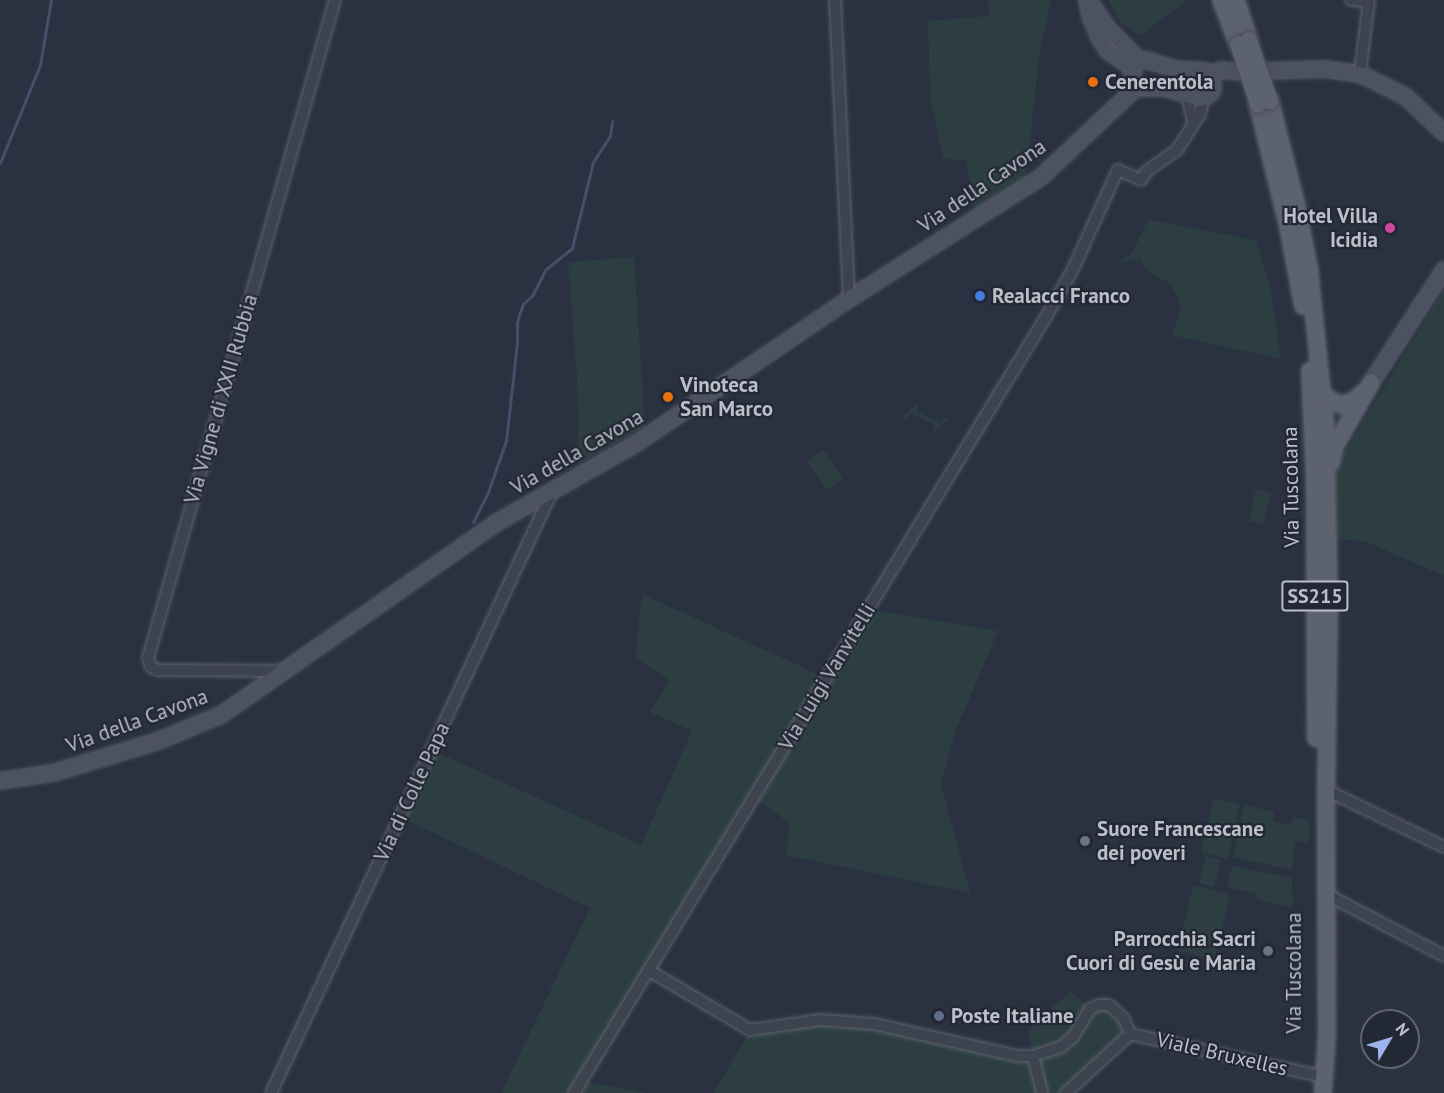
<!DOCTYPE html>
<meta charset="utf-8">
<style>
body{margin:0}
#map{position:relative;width:1444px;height:1093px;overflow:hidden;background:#2a3140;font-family:"PT Sans",sans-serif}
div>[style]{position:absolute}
.green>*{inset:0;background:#2d3e42}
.stream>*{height:3px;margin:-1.5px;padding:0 1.5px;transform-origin:1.5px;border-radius:1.5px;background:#444f68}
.roads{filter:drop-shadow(0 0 2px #5c616d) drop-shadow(0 0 2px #5c616d)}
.minor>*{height:10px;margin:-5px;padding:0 5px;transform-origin:5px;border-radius:5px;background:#3e4350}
.secondary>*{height:14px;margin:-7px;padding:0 7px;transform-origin:7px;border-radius:7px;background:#4d5262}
.primary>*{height:16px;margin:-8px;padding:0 8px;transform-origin:8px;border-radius:8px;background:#5d6270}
.bridges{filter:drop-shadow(0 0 2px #484c59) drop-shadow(0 0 2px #484c59)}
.primary-bridge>*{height:16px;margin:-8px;padding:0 8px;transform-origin:8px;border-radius:8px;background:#5d6270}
.dots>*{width:16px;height:16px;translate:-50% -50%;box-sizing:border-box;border:3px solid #232835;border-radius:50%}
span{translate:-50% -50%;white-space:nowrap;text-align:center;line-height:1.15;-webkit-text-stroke:4.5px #232835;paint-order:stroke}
.shield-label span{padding:2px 4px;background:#232835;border:2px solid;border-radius:4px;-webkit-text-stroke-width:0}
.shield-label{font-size:20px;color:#bbbfca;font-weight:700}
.poi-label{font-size:21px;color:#bbbfca;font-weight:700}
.left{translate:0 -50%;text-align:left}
.right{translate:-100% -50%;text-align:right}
.street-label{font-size:21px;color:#bbbfca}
.north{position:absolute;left:1360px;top:1009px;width:60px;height:60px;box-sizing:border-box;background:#232835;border:2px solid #606471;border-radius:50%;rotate:52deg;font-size:16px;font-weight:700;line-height:24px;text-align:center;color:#bbbfca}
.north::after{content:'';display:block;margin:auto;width:21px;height:27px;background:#9eb2ec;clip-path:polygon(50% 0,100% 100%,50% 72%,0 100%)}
</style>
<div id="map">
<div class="green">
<i style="clip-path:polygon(988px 0,1051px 0,1039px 57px,1026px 177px,974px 211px,966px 160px,943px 159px,930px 96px,928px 21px,989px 16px)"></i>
<i style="clip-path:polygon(1108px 0,1184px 0,1185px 2px,1139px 36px,1120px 22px)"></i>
<i style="clip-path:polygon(1148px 220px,1256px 240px,1270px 287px,1281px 359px,1172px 335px,1180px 312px,1178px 297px,1169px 283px,1148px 271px,1140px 259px,1120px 262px,1133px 251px)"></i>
<i style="clip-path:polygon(634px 257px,645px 427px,579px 464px,577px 378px,568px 262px)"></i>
<i style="clip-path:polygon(1444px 289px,1444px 576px,1364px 541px,1327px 539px,1325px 485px)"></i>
<i style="clip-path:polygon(919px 403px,917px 411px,941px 423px,945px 416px,949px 419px,933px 432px,934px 424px,910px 413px,907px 419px,902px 417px)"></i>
<i style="clip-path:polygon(823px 450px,844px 478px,827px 490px,807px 462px)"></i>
<i style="clip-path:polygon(1256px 489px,1271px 493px,1263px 524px,1249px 521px)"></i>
<i style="clip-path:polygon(642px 594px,826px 678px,868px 609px,998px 631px,955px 732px,941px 784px,970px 893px,786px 855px,790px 823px,754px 798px,582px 1081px,646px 1093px,501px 1093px,590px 908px,400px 817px,432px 750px,641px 845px,692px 731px,650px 712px,669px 680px,635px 658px)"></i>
<i style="clip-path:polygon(1213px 798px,1240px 804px,1228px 859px,1201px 852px)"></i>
<i style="clip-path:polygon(1244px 805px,1274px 812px,1273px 821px,1291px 825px,1293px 817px,1309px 820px,1309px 843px,1295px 841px,1292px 870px,1233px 857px)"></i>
<i style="clip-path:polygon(1206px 856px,1221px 860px,1214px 887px,1199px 883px)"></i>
<i style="clip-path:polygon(1232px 866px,1292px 878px,1293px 907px,1257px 900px,1257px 894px,1227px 887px)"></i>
<i style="clip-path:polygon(1193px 885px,1230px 894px,1215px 959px,1178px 951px)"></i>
<i style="clip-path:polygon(1070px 991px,1090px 1009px,1109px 1005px,1130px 1034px,1066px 1093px,714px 1093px,750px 1030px,821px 1020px,1033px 1055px,1028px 1031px)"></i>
</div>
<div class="stream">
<i style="left:0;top:163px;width:106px;rotate:-67.8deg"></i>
<i style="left:40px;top:65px;width:66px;rotate:-80.4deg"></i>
<i style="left:473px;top:522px;width:34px;rotate:-63deg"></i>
<i style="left:488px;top:492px;width:54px;rotate:-70.6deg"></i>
<i style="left:506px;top:441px;width:99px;rotate:-83.6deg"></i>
<i style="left:517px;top:343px;width:21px;rotate:-90deg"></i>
<i style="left:517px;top:322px;width:19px;rotate:-72deg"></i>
<i style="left:523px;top:304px;width:12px;rotate:-42deg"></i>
<i style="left:532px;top:296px;width:29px;rotate:-63deg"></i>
<i style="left:545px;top:270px;width:35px;rotate:-39deg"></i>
<i style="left:572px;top:248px;width:89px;rotate:-76.3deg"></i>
<i style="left:593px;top:162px;width:31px;rotate:-57deg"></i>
<i style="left:610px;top:136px;width:15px;rotate:-82deg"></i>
</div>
<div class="roads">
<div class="minor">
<i style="left:835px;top:0;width:299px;rotate:87.3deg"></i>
<i style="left:1351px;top:0;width:18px;rotate:6deg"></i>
<i style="left:1360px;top:74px;width:75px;rotate:-83.1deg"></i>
<i style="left:1187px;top:95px;width:28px;rotate:77deg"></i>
<i style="left:286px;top:671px;width:129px;rotate:-179.6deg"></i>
<i style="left:157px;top:670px;width:7px;rotate:-153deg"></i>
<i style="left:151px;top:667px;width:9px;rotate:-108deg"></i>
<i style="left:148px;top:658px;width:684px;rotate:-74.14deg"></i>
<i style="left:1326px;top:790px;width:131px;rotate:25.8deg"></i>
<i style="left:1326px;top:894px;width:133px;rotate:27.7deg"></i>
<i style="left:648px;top:970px;width:118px;rotate:30.5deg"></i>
<i style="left:750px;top:1030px;width:72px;rotate:-8deg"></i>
<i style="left:821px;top:1020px;width:53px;rotate:4.3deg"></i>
<i style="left:874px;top:1024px;width:147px;rotate:12.6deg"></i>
<i style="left:1017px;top:1056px;width:16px"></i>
<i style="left:1033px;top:1056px;width:29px;rotate:-18deg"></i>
<i style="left:1061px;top:1047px;width:16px;rotate:-40deg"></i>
<i style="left:1073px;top:1037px;width:33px;rotate:-59deg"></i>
<i style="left:1090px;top:1009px;width:10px;rotate:-24deg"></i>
<i style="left:1099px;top:1005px;width:10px"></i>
<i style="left:1109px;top:1005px;width:11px;rotate:41deg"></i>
<i style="left:1117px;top:1012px;width:10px;rotate:45deg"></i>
<i style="left:1124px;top:1019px;width:16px;rotate:68deg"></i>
<i style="left:1130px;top:1034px;width:189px;rotate:12.5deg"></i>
<i style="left:1033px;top:1056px;width:38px;rotate:76deg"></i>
<i style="left:271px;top:1093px;width:666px;rotate:-64.94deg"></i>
<i style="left:574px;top:1093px;width:911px;rotate:-58.7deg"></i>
<i style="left:1047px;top:315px;width:53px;rotate:-60.5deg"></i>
<i style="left:1073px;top:269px;width:109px;rotate:-65.6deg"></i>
<i style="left:1118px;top:170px;width:25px;rotate:23deg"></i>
<i style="left:1141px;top:180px;width:11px;rotate:-56deg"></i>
<i style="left:1147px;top:171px;width:37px;rotate:-35deg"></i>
<i style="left:1177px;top:150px;width:43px;rotate:-57.4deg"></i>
<i style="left:1200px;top:114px;width:16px;rotate:-79deg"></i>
<i style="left:1066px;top:1093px;width:87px;rotate:-42.7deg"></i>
</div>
<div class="secondary">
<i style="left:1087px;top:0;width:16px;rotate:79deg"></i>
<i style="left:1090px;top:16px;width:26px;rotate:67deg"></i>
<i style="left:1100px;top:40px;width:14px;rotate:54deg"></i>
<i style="left:1108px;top:51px;width:29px;rotate:35deg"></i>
<i style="left:1093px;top:6px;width:27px;rotate:57deg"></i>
<i style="left:1108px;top:29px;width:45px;rotate:45deg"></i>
<i style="left:1146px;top:60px;width:30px;rotate:17deg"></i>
<i style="left:1175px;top:69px;width:30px;rotate:4deg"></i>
<i style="left:1205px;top:71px;width:10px;rotate:45deg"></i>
<i style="left:1212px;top:78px;width:12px;rotate:85deg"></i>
<i style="left:1213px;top:90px;width:8px;rotate:130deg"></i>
<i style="left:1208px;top:96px;width:9px;rotate:159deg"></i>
<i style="left:1200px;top:99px;width:35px;rotate:-162deg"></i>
<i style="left:1167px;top:88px;width:27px;rotate:180deg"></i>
<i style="left:1140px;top:88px;width:10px;rotate:-135deg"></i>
<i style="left:1133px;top:81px;width:13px;rotate:-94deg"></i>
<i style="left:1132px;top:68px;width:11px;rotate:-41deg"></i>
<i style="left:1140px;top:61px;width:6px;rotate:-9deg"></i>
<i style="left:1269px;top:71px;width:55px;rotate:-2.1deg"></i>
<i style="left:1324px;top:69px;width:36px;rotate:8deg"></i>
<i style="left:1360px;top:74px;width:50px;rotate:26.1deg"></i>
<i style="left:1405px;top:96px;width:54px;rotate:43.5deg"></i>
<i style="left:1210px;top:75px;width:12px;rotate:-24deg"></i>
<i style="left:1221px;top:70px;width:18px;rotate:6deg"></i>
<i style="left:1371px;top:383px;width:135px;rotate:-57.1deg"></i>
<i style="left:0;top:781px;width:54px;rotate:-8.6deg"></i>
<i style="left:53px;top:773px;width:110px;rotate:-16.9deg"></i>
<i style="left:158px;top:741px;width:68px;rotate:-22.4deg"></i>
<i style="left:221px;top:715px;width:335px;rotate:-34.9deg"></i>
<i style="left:496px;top:523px;width:162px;rotate:-29.6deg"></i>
<i style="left:637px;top:443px;width:256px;rotate:-34.2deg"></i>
<i style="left:849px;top:299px;width:226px;rotate:-32.4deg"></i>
<i style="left:1040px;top:178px;width:133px;rotate:-43.2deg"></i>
</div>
<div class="primary">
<i style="left:1221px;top:0;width:47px;rotate:68.9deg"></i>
<i style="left:1236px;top:0;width:42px;rotate:72deg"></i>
<i style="left:1270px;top:101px;width:110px;rotate:75.8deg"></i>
<i style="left:1297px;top:208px;width:61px;rotate:78.7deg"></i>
<i style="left:1309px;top:268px;width:156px;rotate:84.1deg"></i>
<i style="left:1325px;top:423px;width:182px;rotate:88.7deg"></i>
<i style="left:1329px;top:605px;width:185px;rotate:90.9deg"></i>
<i style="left:1326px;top:790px;width:244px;rotate:89.8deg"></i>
<i style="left:1327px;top:1034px;width:59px;rotate:93.9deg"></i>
<i style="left:1258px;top:105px;width:125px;rotate:76.1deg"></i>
<i style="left:1288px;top:226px;width:81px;rotate:79.4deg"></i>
<i style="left:1310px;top:371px;width:112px;rotate:87.4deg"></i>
<i style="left:1315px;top:483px;width:255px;rotate:89.8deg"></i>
<i style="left:1323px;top:394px;width:11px;rotate:41deg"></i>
<i style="left:1331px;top:401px;width:12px;rotate:20deg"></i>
<i style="left:1342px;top:405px;width:10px;rotate:-17deg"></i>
<i style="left:1352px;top:402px;width:14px;rotate:-39deg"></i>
<i style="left:1331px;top:463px;width:17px;rotate:-77deg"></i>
<i style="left:1335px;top:446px;width:73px;rotate:-60.3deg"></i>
</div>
</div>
<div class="bridges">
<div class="primary-bridge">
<i style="left:1249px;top:40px;width:65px;rotate:71deg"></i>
<i style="left:1238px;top:44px;width:64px;rotate:71.8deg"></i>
</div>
</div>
<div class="dots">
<i style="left:1093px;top:82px;background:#e8710a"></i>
<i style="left:1390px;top:228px;background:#d1479c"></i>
<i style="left:980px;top:296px;background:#3f7fe0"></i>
<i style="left:668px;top:397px;background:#e8710a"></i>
<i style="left:1085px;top:841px;background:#6b7280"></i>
<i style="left:1268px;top:951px;background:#6b7280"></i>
<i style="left:939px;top:1016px;background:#5c6f8a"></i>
</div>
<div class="shield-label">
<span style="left:1315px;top:596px">SS215</span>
</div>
<div class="poi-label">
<span class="left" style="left:1105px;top:82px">Cenerentola</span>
<span class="right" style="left:1378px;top:228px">Hotel Villa<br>Icidia</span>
<span class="left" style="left:992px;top:296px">Realacci Franco</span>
<span class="left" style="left:680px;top:397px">Vinoteca<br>San Marco</span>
<span class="left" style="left:1097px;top:841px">Suore Francescane<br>dei poveri</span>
<span class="right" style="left:1256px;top:951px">Parrocchia Sacri<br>Cuori di Gesù e Maria</span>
<span class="left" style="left:951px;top:1016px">Poste Italiane</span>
</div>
<div class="street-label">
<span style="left:982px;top:186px;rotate:-34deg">Via della Cavona</span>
<span style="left:221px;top:399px;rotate:-74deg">Via Vigne di XXII Rubbia</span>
<span style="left:577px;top:452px;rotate:-30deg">Via della Cavona</span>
<span style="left:1291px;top:487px;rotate:-91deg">Via Tuscolana</span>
<span style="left:827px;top:677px;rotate:-59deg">Via Luigi Vanvitelli</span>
<span style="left:137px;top:721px;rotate:-20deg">Via della Cavona</span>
<span style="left:412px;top:792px;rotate:-65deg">Via di Colle Papa</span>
<span style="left:1294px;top:973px;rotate:-90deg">Via Tuscolana</span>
<span style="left:1222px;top:1054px;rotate:13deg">Viale Bruxelles</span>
</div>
<div class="north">N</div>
</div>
